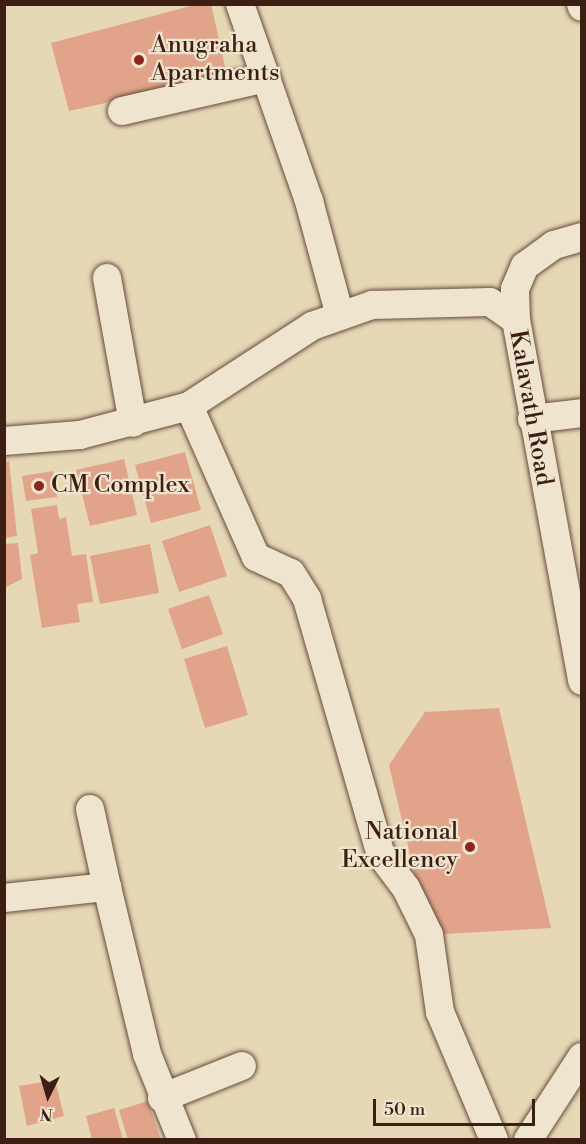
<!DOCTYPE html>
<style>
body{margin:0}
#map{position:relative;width:586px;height:1144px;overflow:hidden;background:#e6d7b5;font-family:"Libre Bodoni",serif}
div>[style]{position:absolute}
.building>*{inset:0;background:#e1a48a}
.roads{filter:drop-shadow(0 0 2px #664c3b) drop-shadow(0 0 2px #664c3b)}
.minor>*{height:28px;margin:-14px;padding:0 14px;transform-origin:14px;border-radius:14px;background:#efe5cf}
.dots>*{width:16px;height:16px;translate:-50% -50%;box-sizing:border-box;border:3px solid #efe5cf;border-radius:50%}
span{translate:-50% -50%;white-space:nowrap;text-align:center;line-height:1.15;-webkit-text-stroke:4.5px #efe5cf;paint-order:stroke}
.poi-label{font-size:24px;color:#3c1e12}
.left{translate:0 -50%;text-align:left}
.right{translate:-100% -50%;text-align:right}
.street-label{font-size:24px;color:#3c1e12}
.frame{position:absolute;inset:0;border:6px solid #3c1e12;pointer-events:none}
.north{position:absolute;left:18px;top:1066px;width:60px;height:60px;-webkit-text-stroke:4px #efe5cf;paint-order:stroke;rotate:185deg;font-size:16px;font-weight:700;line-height:24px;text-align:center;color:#3c1e12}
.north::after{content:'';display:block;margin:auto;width:21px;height:27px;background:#3c1e12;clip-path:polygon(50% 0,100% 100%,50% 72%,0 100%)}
.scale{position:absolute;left:373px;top:1099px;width:162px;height:27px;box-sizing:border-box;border:3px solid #3c1e12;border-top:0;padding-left:8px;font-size:18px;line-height:21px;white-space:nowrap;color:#3c1e12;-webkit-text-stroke:4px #efe5cf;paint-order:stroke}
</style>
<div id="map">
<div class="building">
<i style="clip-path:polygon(198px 4px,211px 4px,227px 76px,69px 111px,51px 43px)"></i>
<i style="clip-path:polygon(185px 452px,201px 510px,151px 523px,135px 465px)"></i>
<i style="clip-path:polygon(124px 459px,137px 515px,90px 526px,76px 470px)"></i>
<i style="clip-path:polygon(9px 461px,17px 536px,5px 538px,5px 462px)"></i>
<i style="clip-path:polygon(53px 471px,57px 497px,26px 501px,22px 476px)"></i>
<i style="clip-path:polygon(57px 505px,59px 519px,66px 517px,72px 556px,86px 554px,93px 602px,77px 604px,80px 622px,42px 628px,30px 555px,38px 553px,31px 509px)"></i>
<i style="clip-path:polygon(210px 525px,227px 576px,179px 592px,162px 541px)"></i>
<i style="clip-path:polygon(18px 543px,22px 579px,4px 588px,4px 544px)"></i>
<i style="clip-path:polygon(150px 544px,159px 593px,100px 604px,90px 556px)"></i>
<i style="clip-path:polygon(209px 595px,223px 634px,182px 649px,168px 609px)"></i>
<i style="clip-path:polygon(227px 646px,248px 715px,205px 728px,184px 659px)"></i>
<i style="clip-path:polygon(499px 708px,551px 928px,429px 935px,389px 765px,425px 712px)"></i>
<i style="clip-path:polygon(55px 1080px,64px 1116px,27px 1126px,19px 1086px)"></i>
<i style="clip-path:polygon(148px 1101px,161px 1140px,128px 1140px,119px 1110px)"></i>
<i style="clip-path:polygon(114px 1108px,123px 1140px,92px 1140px,86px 1116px)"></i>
</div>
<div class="roads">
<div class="minor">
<i style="left:240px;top:4px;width:209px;rotate:70.7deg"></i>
<i style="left:309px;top:201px;width:119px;rotate:74.9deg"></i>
<i style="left:581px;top:4px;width:3px;rotate:72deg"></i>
<i style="left:122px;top:111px;width:148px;rotate:-12.9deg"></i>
<i style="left:107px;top:278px;width:147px;rotate:79.8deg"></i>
<i style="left:516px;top:320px;width:31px;rotate:-92deg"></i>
<i style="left:515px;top:289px;width:25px;rotate:-67deg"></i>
<i style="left:525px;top:266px;width:36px;rotate:-36deg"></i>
<i style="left:554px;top:245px;width:29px;rotate:-16deg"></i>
<i style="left:189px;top:406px;width:165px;rotate:66.1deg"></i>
<i style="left:256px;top:557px;width:38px;rotate:25deg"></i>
<i style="left:291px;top:573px;width:31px;rotate:58deg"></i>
<i style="left:307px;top:599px;width:266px;rotate:73.9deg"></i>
<i style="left:381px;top:855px;width:41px;rotate:52.9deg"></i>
<i style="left:406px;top:888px;width:52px;rotate:63.9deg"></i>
<i style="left:429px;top:935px;width:78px;rotate:81.9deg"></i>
<i style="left:440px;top:1012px;width:139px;rotate:67.1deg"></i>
<i style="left:532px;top:419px;width:50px;rotate:-6.8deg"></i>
<i style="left:4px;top:441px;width:76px;rotate:-4.5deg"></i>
<i style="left:80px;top:435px;width:113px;rotate:-14.9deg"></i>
<i style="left:189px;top:406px;width:147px;rotate:-33deg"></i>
<i style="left:312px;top:326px;width:64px;rotate:-19.3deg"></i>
<i style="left:372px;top:305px;width:118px;rotate:-1.5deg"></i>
<i style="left:490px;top:302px;width:32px;rotate:35deg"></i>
<i style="left:516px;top:320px;width:367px;rotate:79.6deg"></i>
<i style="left:90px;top:809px;width:80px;rotate:77.7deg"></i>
<i style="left:4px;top:898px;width:104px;rotate:-6.1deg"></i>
<i style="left:107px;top:887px;width:172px;rotate:76.5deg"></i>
<i style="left:147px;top:1054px;width:93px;rotate:67.9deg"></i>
<i style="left:162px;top:1098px;width:86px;rotate:-21.8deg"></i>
<i style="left:528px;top:1140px;width:99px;rotate:-57deg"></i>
</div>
</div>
<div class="dots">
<i style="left:139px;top:60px;background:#8f2418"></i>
<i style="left:39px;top:486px;background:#8f2418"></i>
<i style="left:470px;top:847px;background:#8f2418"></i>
</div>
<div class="poi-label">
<span class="left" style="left:151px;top:60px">Anugraha<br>Apartments</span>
<span class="left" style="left:51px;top:486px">CM Complex</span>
<span class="right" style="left:458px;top:847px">National<br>Excellency</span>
</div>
<div class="street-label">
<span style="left:530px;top:408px;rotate:80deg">Kalavath Road</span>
</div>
<div class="frame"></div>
<div class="north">N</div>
<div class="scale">50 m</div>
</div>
